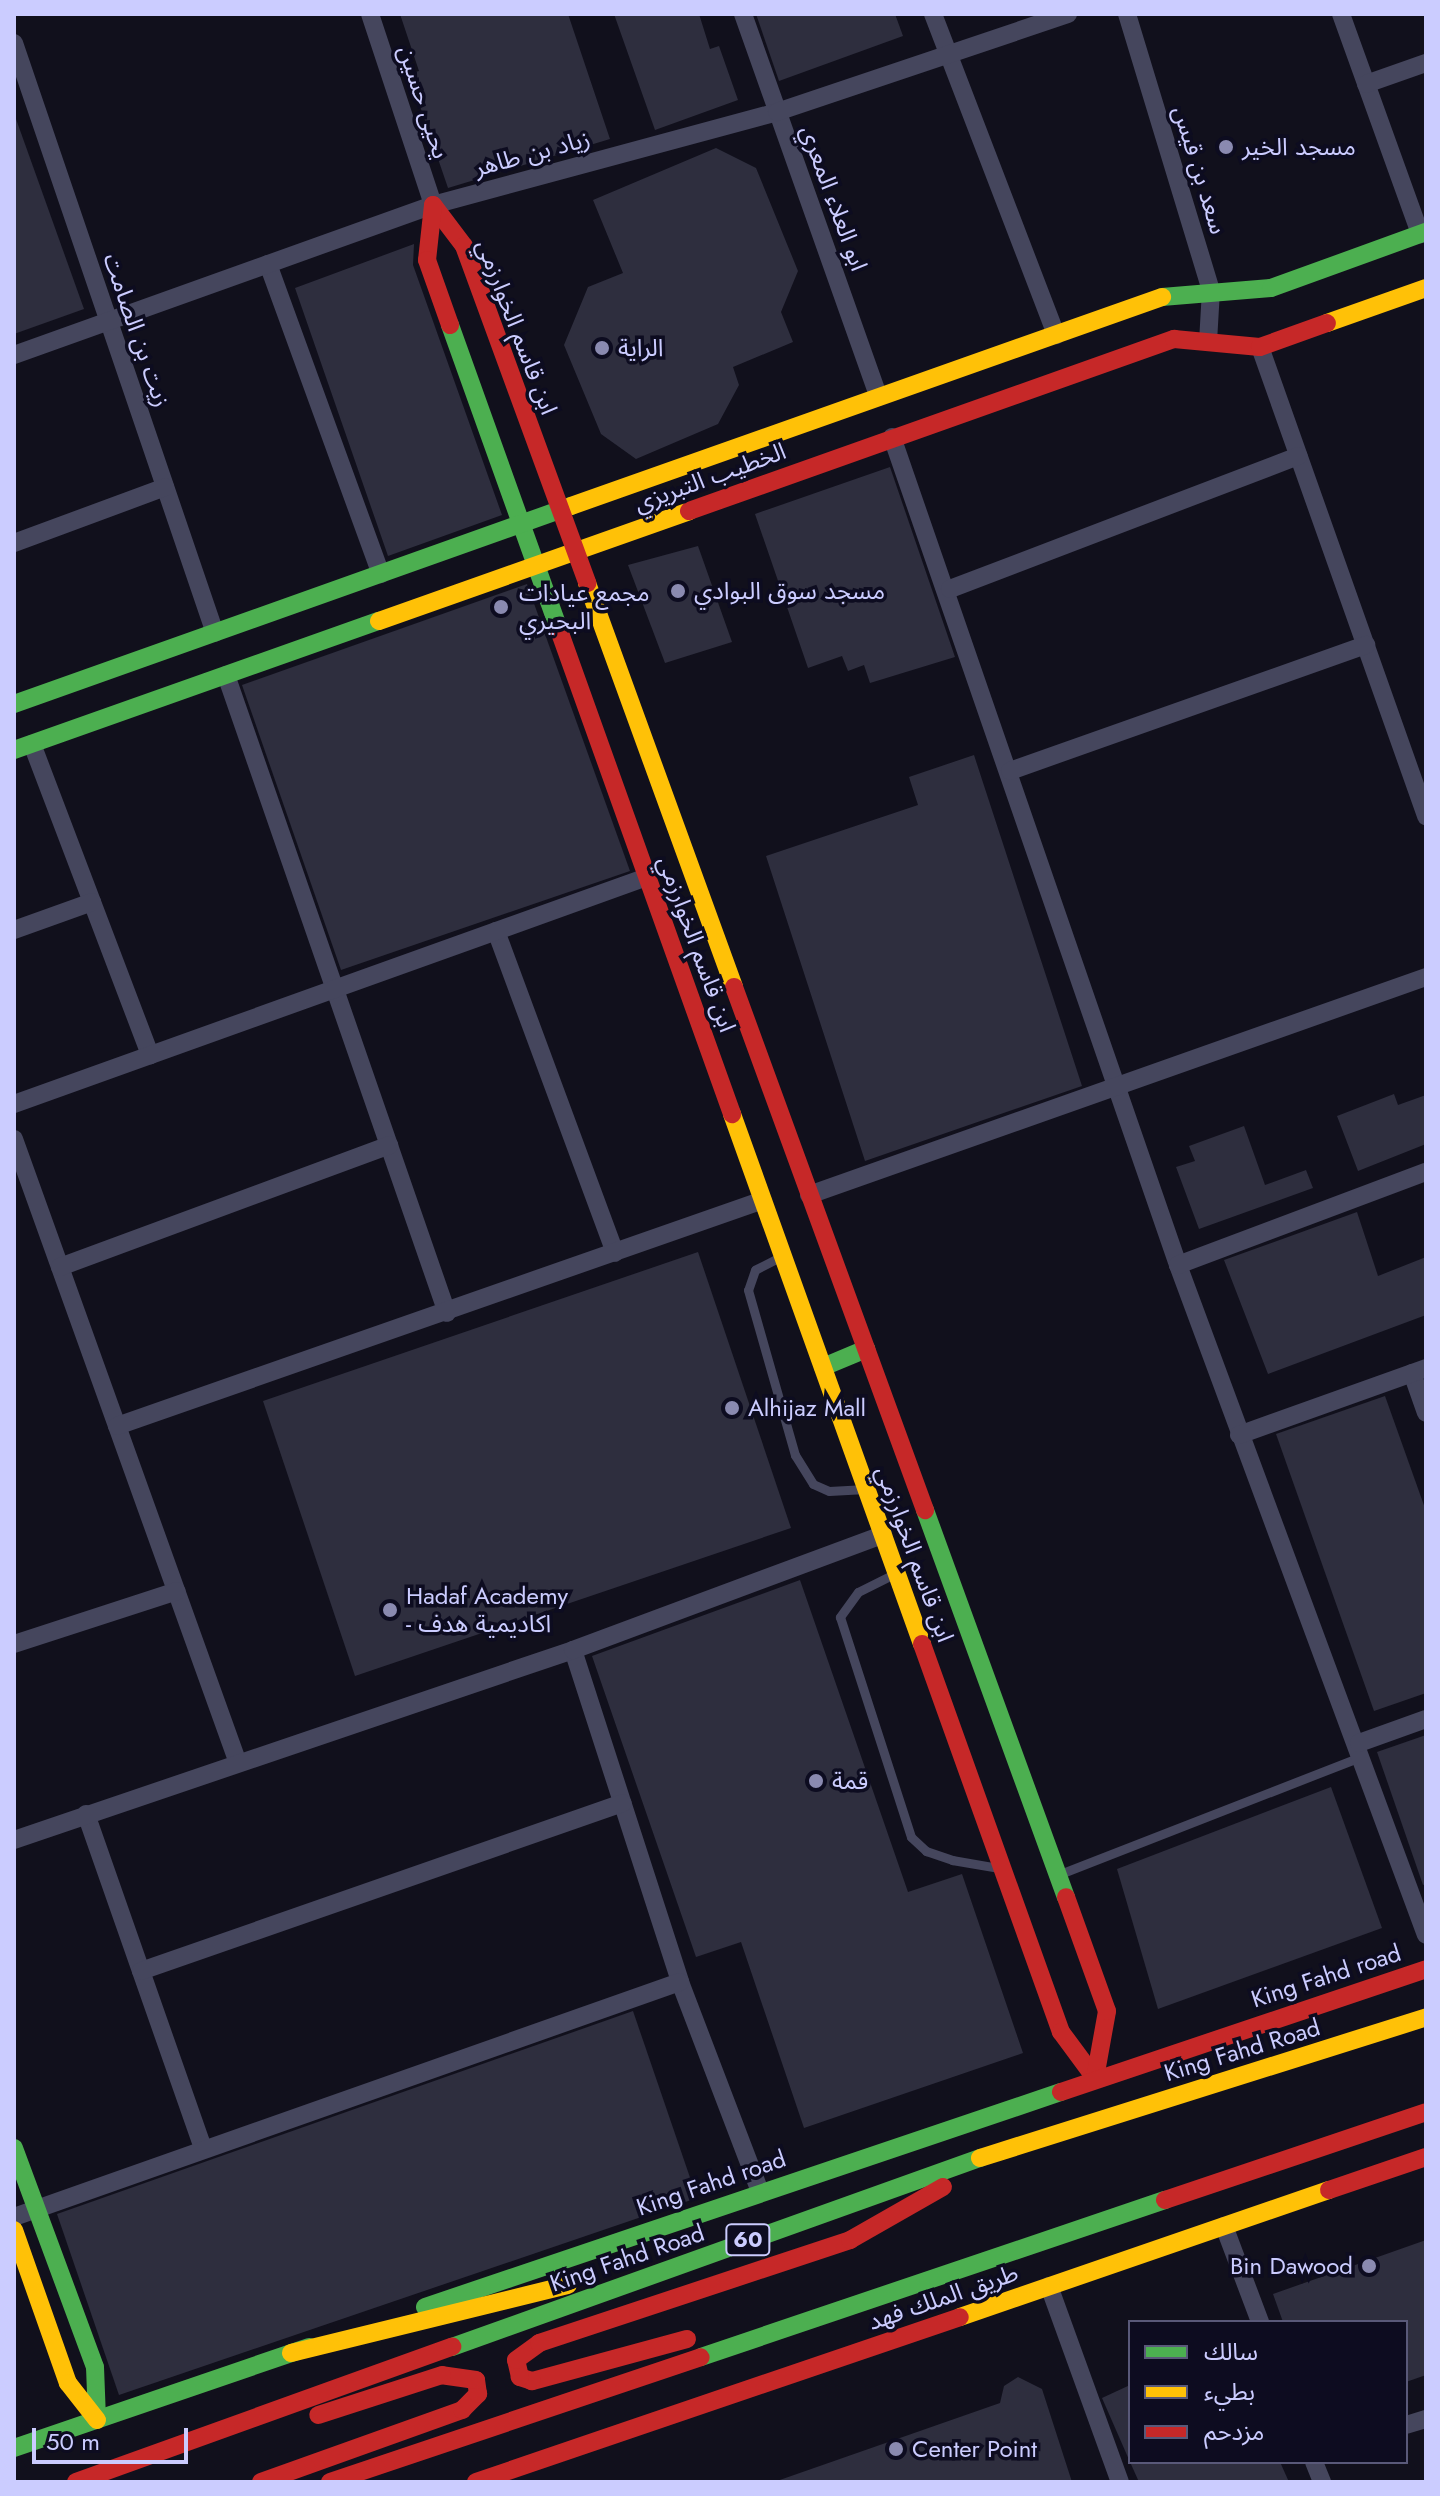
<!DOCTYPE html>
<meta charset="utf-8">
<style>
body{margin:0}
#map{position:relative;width:1440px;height:2496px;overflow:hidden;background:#11101c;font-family:Jost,"Noto Sans Arabic",sans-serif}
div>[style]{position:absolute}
.building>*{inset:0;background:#2e2e3e}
.lane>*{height:9px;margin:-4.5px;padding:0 4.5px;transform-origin:4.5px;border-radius:4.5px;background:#45465d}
.street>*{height:18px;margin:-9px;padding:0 9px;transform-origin:9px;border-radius:9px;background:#45465d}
.fast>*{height:18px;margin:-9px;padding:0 9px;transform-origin:9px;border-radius:9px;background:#4caf50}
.slow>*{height:18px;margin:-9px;padding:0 9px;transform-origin:9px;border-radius:9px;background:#ffc107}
.jam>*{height:18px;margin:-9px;padding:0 9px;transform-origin:9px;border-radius:9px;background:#c62828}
.dots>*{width:22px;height:22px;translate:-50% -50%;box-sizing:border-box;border:4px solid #0d0c20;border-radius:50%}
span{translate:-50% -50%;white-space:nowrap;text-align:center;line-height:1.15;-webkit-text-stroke:7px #0d0c20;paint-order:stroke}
.shield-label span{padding:2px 6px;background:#0d0c20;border:2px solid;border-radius:6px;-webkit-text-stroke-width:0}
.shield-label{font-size:22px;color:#cbccff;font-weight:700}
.street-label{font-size:24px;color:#cbccff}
.poi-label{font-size:24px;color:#cbccff}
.left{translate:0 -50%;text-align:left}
.right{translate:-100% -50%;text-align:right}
.frame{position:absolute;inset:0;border:16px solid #cbccff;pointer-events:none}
.legend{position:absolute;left:1128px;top:2320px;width:280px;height:144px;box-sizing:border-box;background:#0d0c20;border:2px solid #595979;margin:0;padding:10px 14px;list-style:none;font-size:24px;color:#cbccff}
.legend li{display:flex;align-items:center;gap:16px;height:40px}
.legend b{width:40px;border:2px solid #595979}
.scale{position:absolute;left:32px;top:2428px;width:156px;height:36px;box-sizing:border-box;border:4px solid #cbccff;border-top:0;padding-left:10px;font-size:24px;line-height:28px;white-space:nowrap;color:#cbccff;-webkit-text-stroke:6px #0d0c20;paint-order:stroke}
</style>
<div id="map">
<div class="building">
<i style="clip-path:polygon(400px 14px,568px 14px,610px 139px,448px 188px,409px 74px,419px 71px)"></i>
<i style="clip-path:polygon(614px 14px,699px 14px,710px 49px,719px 46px,738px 100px,655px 130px)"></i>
<i style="clip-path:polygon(756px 14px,895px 14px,903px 36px,779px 81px)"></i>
<i style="clip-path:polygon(16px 119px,84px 309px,14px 334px,14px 120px)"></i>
<i style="clip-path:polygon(716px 148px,756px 168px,798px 271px,781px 312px,793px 342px,733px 367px,739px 385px,718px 424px,636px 459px,601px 434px,564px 345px,588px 287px,623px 273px,593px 200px)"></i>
<i style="clip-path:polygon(414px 244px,413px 265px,502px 515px,388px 556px,295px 288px)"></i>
<i style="clip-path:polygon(890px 467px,955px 657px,870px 683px,864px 665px,848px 671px,842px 656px,808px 668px,755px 514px)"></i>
<i style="clip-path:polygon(698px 546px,732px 642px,665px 663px,628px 565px)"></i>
<i style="clip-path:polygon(527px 584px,630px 871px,341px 970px,242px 685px)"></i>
<i style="clip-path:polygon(974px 755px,1082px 1086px,865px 1161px,766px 856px,918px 805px,909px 777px)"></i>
<i style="clip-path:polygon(1394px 1094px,1398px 1105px,1426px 1095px,1426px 1144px,1358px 1171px,1337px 1116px)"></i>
<i style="clip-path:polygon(1244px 1126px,1265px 1185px,1306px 1170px,1313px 1188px,1199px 1229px,1176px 1167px,1195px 1161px,1189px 1146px)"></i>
<i style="clip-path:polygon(1357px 1212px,1378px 1276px,1426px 1257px,1426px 1315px,1268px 1374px,1224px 1260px)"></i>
<i style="clip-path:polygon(698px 1252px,791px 1528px,355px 1676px,263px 1401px)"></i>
<i style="clip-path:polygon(1385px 1396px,1426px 1511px,1426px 1693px,1374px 1711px,1276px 1434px)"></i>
<i style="clip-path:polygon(800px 1580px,908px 1892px,962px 1874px,1023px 2053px,804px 2128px,741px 1942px,696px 1957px,592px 1656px)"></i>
<i style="clip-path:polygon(1426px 1735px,1426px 1884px,1423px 1885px,1377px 1752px)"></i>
<i style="clip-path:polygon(1331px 1787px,1382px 1928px,1158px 2009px,1117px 1869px)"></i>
<i style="clip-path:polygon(633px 2011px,697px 2198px,119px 2395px,57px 2214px)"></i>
<i style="clip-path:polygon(1426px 2240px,1426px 2375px,1406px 2382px,1406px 2322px,1283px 2322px,1273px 2294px)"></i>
<i style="clip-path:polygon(1018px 2377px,1042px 2389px,1072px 2482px,774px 2482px,1000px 2403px,1004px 2386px)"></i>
<i style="clip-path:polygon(1130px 2385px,1130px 2462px,1102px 2398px)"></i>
<i style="clip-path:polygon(1130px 2462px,1280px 2462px,1289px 2482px,1139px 2482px)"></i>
</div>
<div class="lane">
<i style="left:782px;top:1256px;width:30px;rotate:153deg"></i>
<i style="left:755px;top:1270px;width:21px;rotate:109deg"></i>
<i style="left:748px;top:1290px;width:172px;rotate:74.1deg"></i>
<i style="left:795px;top:1455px;width:34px;rotate:58deg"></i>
<i style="left:813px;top:1484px;width:17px;rotate:24deg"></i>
<i style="left:829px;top:1491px;width:37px;rotate:-3deg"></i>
<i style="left:896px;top:1573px;width:42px;rotate:153.4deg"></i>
<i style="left:858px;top:1592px;width:31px;rotate:126deg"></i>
<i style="left:840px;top:1617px;width:231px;rotate:72.1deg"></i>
<i style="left:911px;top:1837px;width:21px;rotate:43deg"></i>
<i style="left:926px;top:1851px;width:28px;rotate:19deg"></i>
<i style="left:952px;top:1860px;width:48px;rotate:9.7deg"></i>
<i style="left:1060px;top:1874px;width:325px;rotate:-21.3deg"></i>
</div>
<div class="street">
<i style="left:370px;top:14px;width:201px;rotate:71.7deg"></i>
<i style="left:743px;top:14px;width:406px;rotate:70.5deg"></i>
<i style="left:933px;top:14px;width:344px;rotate:69deg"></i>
<i style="left:1127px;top:14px;width:288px;rotate:73.1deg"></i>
<i style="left:1211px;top:290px;width:52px;rotate:93.3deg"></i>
<i style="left:1341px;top:14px;width:234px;rotate:70.2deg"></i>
<i style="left:14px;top:43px;width:623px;rotate:71.19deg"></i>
<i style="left:1366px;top:84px;width:64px;rotate:-19.3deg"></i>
<i style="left:268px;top:264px;width:330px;rotate:70deg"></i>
<i style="left:1260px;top:347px;width:498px;rotate:70.5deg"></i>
<i style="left:14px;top:355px;width:445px;rotate:-19.7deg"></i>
<i style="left:433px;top:205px;width:356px;rotate:-15.1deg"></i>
<i style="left:777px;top:112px;width:307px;rotate:-18.6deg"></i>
<i style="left:892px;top:437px;width:876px;rotate:70.94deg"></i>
<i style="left:1178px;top:1265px;width:714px;rotate:69.69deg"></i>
<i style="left:14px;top:543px;width:161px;rotate:-20.3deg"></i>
<i style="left:950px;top:589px;width:373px;rotate:-20.9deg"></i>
<i style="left:226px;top:675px;width:675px;rotate:70.89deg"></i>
<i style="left:32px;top:744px;width:333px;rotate:69.2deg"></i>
<i style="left:1010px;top:771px;width:378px;rotate:-19.5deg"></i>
<i style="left:14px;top:930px;width:83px;rotate:-19.7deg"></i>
<i style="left:496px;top:931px;width:343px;rotate:69.7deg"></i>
<i style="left:14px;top:1104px;width:672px;rotate:-19.73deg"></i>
<i style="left:14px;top:1139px;width:660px;rotate:70.25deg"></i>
<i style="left:809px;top:1195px;width:654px;rotate:-19.46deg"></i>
<i style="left:1178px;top:1265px;width:265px;rotate:-20.6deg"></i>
<i style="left:60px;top:1267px;width:351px;rotate:-20.3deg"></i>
<i style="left:1412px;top:1373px;width:42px;rotate:70.7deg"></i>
<i style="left:117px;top:1426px;width:684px;rotate:-19.28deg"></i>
<i style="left:1239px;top:1435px;width:199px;rotate:-19.7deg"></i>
<i style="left:14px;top:1644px;width:171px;rotate:-18deg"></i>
<i style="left:573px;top:1650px;width:349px;rotate:72.1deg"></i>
<i style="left:680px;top:1982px;width:225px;rotate:69.1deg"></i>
<i style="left:1359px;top:1743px;width:71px;rotate:-19.7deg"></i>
<i style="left:86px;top:1814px;width:355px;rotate:70.7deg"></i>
<i style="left:14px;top:1840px;width:590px;rotate:-18.77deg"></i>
<i style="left:573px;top:1650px;width:331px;rotate:-20.4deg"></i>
<i style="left:141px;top:1971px;width:510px;rotate:-19.22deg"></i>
<i style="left:14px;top:2217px;width:706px;rotate:-19.44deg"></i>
<i style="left:1224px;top:2226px;width:103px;rotate:69.4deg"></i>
<i style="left:1049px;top:2286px;width:208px;rotate:70.1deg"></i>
<i style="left:1406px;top:2425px;width:21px;rotate:-17deg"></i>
<i style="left:1314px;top:2462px;width:22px;rotate:68deg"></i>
</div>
<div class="fast">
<i style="left:1162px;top:297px;width:109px;rotate:-4.7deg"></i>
<i style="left:1271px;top:288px;width:165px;rotate:-19.9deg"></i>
<i style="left:450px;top:325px;width:327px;rotate:70.3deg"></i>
<i style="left:14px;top:704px;width:591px;rotate:-19.57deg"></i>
<i style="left:14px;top:750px;width:387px;rotate:-19.5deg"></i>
<i style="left:823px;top:1367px;width:47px;rotate:-22.7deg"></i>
<i style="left:925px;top:1510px;width:412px;rotate:70deg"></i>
<i style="left:14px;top:2148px;width:233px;rotate:69.7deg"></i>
<i style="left:95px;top:2367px;width:53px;rotate:87.8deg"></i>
<i style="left:425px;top:2307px;width:671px;rotate:-18.68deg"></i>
<i style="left:452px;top:2347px;width:561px;rotate:-19.7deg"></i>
<i style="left:701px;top:2357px;width:490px;rotate:-18.7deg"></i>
<i style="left:14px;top:2448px;width:312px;rotate:-18.9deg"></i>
</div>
<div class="slow">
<i style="left:1327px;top:323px;width:105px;rotate:-19.5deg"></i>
<i style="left:571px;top:506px;width:627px;rotate:-19.48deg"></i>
<i style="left:587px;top:583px;width:430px;rotate:70deg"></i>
<i style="left:379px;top:621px;width:329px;rotate:-19.5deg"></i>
<i style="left:732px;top:1114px;width:563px;rotate:70.28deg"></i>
<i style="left:980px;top:2158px;width:468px;rotate:-17.5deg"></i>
<i style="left:14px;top:2230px;width:162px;rotate:70.6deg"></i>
<i style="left:68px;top:2383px;width:47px;rotate:51.9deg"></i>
<i style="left:960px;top:2317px;width:390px;rotate:-19deg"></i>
<i style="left:291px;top:2353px;width:285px;rotate:-13.8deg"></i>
</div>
<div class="jam">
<i style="left:433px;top:205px;width:51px;rotate:52.9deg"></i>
<i style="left:464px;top:246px;width:359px;rotate:69.9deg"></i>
<i style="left:433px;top:205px;width:55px;rotate:96.2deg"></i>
<i style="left:427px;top:260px;width:69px;rotate:70.5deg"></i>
<i style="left:689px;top:511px;width:515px;rotate:-19.53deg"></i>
<i style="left:1174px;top:339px;width:86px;rotate:5.3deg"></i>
<i style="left:1260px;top:347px;width:71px;rotate:-19.7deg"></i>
<i style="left:560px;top:633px;width:511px;rotate:70.32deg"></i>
<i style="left:734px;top:987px;width:557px;rotate:69.94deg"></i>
<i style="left:922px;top:1644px;width:412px;rotate:70.3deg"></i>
<i style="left:1061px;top:2032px;width:57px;rotate:53.5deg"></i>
<i style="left:1095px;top:2078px;width:68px;rotate:-79.8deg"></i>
<i style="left:1107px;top:2011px;width:121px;rotate:-109.8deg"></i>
<i style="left:1061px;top:2092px;width:385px;rotate:-18.6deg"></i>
<i style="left:1329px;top:2190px;width:102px;rotate:-18.8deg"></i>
<i style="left:1165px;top:2200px;width:275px;rotate:-18.6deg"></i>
<i style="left:687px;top:2339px;width:161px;rotate:164.8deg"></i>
<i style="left:532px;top:2381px;width:13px;rotate:-162deg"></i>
<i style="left:520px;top:2377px;width:17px;rotate:-103deg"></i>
<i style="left:516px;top:2360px;width:29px;rotate:-36deg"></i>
<i style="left:539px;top:2343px;width:328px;rotate:-18.3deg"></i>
<i style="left:850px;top:2240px;width:107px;rotate:-29.7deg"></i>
<i style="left:76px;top:2482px;width:400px;rotate:-19.8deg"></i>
<i style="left:261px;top:2482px;width:214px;rotate:-19.7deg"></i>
<i style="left:462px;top:2410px;width:23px;rotate:-45deg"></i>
<i style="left:478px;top:2394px;width:14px;rotate:-98deg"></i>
<i style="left:476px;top:2380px;width:34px;rotate:-172deg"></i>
<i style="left:442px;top:2375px;width:130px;rotate:162.1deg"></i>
<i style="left:330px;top:2482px;width:391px;rotate:-18.6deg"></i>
<i style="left:476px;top:2482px;width:511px;rotate:-18.82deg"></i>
</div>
<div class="dots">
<i style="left:1226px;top:147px;background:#8a8ab0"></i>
<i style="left:602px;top:348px;background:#8a8ab0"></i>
<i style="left:678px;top:591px;background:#8a8ab0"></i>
<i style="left:501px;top:607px;background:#8a8ab0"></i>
<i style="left:732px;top:1408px;background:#8a8ab0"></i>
<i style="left:390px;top:1610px;background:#8a8ab0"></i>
<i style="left:816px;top:1781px;background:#8a8ab0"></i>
<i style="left:1369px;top:2266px;background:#8a8ab0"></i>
<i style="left:896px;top:2449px;background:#8a8ab0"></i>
</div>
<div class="shield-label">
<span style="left:748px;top:2240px">60</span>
</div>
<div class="street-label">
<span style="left:424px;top:102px;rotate:72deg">يحيى حسين</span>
<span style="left:532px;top:153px;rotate:-15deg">زياد بن طاهر</span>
<span style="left:1200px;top:170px;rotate:73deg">سعد بن قيس</span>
<span style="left:834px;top:198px;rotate:70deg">ابو العلاء المعري</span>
<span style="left:517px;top:327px;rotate:69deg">ابن قاسم الخوارزمي</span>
<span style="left:137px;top:330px;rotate:71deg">زيت بن الصامت</span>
<span style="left:710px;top:477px;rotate:-20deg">الخطيب التبريزي</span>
<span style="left:697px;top:944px;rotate:70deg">ابن قاسم الخوارزمي</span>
<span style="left:915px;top:1554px;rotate:70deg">ابن قاسم الخوارزمي</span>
<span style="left:1326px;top:1976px;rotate:-18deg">King Fahd road</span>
<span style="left:1242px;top:2050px;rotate:-17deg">King Fahd Road</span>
<span style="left:711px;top:2183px;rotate:-19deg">King Fahd road</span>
<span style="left:627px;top:2258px;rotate:-19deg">King Fahd Road</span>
<span style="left:943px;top:2297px;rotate:-19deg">طريق الملك فهد</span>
</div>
<div class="poi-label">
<span class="left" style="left:1242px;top:147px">مسجد الخير</span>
<span class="left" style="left:618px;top:348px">الراية</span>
<span class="left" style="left:694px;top:591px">مسجد سوق البوادي</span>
<span class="left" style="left:519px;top:607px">مجمع عيادات<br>البحيري</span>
<span class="left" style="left:748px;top:1408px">Alhijaz Mall</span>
<span class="left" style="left:406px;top:1610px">Hadaf Academy<br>- اكاديمية هدف</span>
<span class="left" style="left:832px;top:1781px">قمة</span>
<span class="right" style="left:1353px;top:2266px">Bin Dawood</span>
<span class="left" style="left:912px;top:2449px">Center Point</span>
</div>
<div class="frame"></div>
<ul class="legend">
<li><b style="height:10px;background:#4caf50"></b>سالك</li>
<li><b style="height:10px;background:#ffc107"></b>بطيء</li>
<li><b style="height:10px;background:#c62828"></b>مزدحم</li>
</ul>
<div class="scale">50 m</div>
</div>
